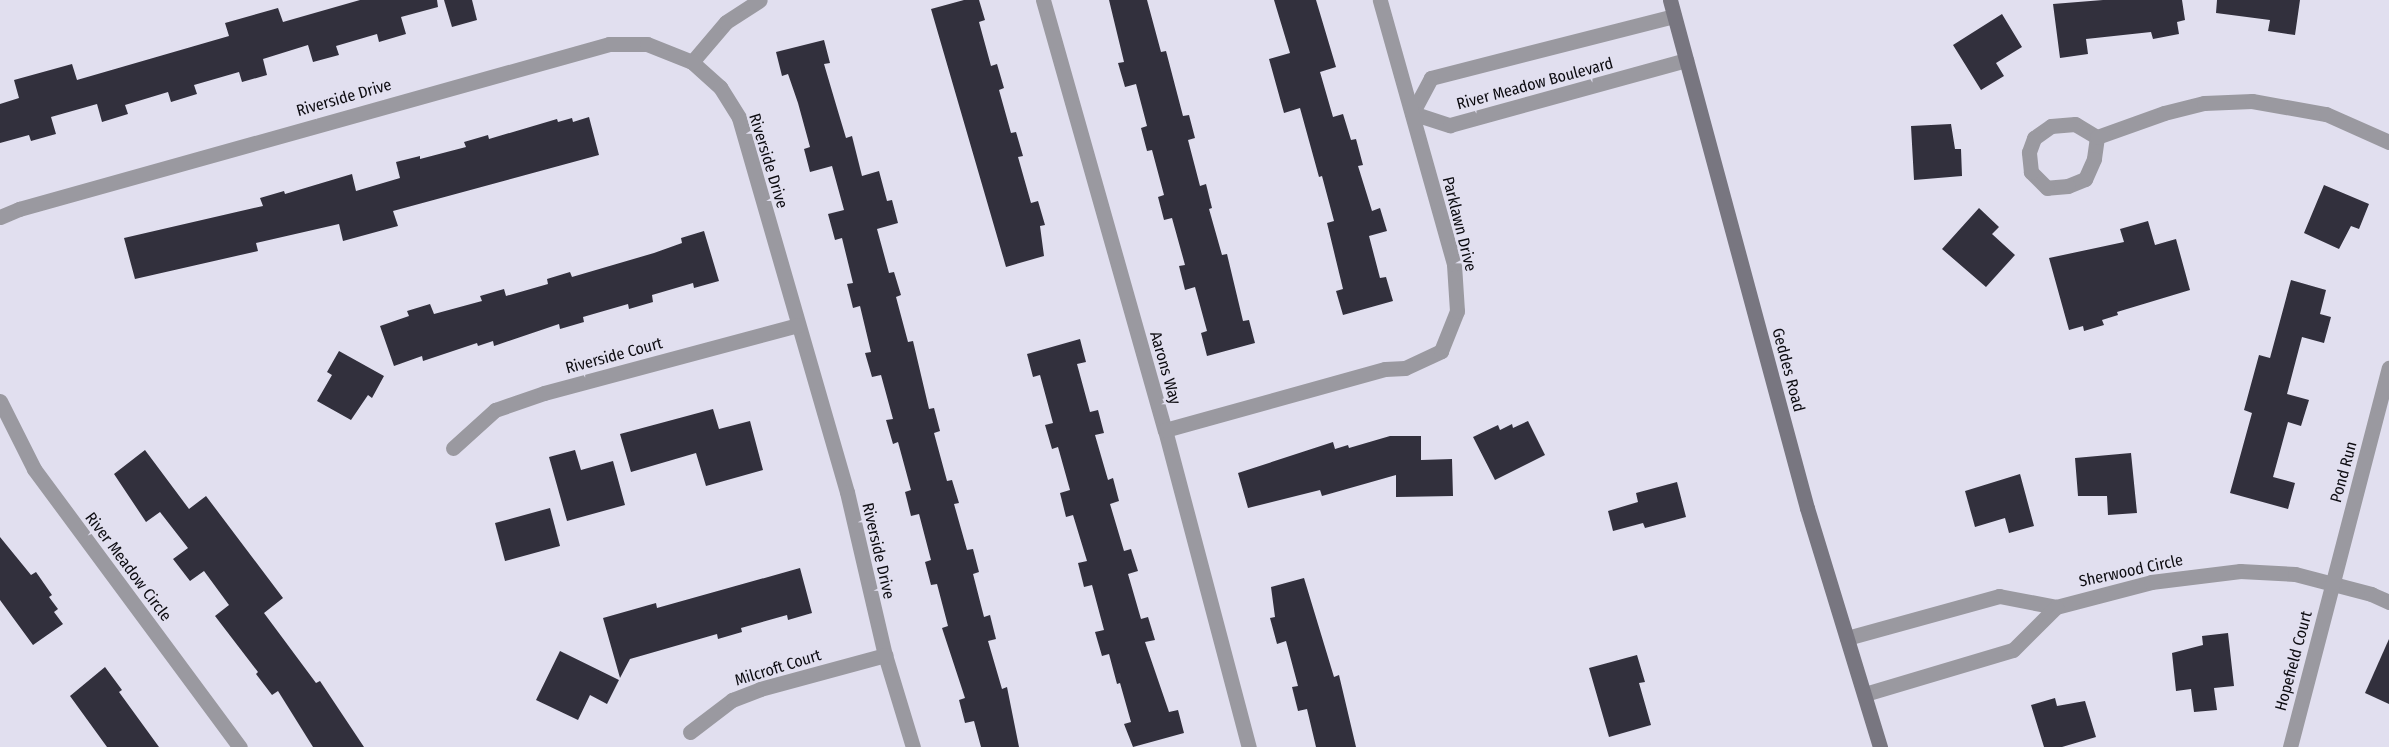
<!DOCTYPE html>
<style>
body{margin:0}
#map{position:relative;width:2389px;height:747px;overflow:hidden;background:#e1dfef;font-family:"Fira Sans Condensed",sans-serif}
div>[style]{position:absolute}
.building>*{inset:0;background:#32303d}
.minor>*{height:15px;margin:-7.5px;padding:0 7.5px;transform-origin:7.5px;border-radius:7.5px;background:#9a99a0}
.secondary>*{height:15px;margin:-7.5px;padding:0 7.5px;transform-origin:7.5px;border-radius:7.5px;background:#787680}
span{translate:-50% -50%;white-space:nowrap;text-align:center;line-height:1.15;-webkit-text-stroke:5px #e1dfef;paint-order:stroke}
.street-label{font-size:16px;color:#0c0b10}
</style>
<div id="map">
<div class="building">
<i style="clip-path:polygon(360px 0,437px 0,438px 7px,401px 17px,406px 34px,379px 42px,377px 34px,336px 46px,339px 55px,313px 62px,308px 45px,263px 59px,267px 75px,242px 82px,239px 72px,194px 85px,197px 94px,171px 102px,168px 92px,125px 105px,128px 114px,102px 122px,97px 104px,51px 117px,56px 134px,31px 141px,29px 135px,0 143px,0 104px,19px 98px,14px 80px,72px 64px,77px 80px,229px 36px,225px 23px,278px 8px,283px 22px)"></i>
<i style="clip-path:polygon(444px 0,472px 0,477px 20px,452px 27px)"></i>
<i style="clip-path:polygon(964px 0,979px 0,985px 20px,979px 22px,991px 66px,997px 64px,1004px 88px,999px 90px,1011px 133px,1016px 132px,1023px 156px,1018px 157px,1031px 203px,1038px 201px,1045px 225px,1040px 226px,1044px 256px,1006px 267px,931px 9px)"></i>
<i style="clip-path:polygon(1109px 0,1147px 0,1161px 52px,1166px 51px,1183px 116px,1189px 115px,1195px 138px,1188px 140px,1200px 186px,1206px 184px,1212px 208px,1209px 209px,1222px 255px,1227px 254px,1243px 321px,1249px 320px,1255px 343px,1207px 356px,1201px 333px,1207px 331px,1195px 287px,1185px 290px,1179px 266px,1185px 265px,1172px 218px,1164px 220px,1158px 197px,1164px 195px,1152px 150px,1147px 151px,1141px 128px,1147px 126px,1136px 84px,1125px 87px,1118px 63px,1124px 62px)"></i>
<i style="clip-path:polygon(1274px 0,1316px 0,1336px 67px,1320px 72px,1333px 117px,1343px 114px,1351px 140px,1356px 139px,1363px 165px,1358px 166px,1372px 211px,1380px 208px,1387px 231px,1369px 236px,1380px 278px,1386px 277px,1393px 301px,1343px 315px,1336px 291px,1343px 289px,1327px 223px,1334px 221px,1322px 176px,1319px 177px,1300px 108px,1284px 113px,1269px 59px,1290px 53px)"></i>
<i style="clip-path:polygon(2103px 0,2182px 0,2185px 20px,2177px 22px,2179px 34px,2153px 39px,2151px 32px,2086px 39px,2088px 54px,2060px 58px,2053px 4px)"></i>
<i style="clip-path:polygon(2217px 0,2300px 0,2295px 35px,2268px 31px,2270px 20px,2216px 13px)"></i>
<i style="clip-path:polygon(2002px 14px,2022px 47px,1996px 63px,2004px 76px,1981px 90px,1953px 45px)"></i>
<i style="clip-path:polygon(824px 40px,830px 63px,824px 64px,837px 108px,846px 138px,852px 136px,862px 176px,879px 171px,887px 201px,892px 200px,898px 223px,877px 229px,889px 273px,894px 272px,901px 295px,896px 297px,908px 342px,913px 341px,929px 409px,934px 408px,940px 431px,934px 433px,947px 481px,952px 480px,959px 503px,954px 504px,967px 550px,973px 549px,979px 572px,973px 574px,984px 617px,990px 615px,996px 639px,988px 641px,1002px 689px,1007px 687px,1019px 747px,981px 747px,974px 721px,965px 723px,959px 700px,965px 698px,942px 628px,948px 626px,937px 584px,931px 585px,925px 562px,931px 560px,919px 514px,911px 516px,905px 492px,911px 490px,898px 442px,893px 444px,886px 420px,893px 419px,881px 375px,872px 377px,865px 353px,871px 352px,860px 306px,853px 308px,847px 284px,853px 283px,842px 238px,835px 240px,828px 214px,844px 210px,832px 166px,810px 172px,804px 149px,810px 147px,798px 103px,788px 74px,782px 76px,776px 52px)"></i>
<i style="clip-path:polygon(589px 117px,599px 155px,393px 211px,398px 226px,343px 241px,339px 224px,256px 243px,258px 251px,135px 279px,124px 238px,263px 206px,260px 198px,284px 191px,285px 194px,352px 174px,356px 191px,400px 178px,396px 162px,420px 156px,420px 159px,466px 147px,464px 142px,488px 135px,489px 139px,557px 119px,558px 122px,572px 118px,573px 122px)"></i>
<i style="clip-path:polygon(1951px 124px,1955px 149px,1961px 149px,1962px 176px,1914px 180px,1911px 126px)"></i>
<i style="clip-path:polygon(2324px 185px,2369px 204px,2359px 229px,2351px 226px,2339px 249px,2304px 233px)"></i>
<i style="clip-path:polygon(1979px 208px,1999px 227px,1992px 234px,2015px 255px,1986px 287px,1942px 249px)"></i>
<i style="clip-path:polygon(2148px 221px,2155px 245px,2176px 239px,2190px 290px,2117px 312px,2118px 315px,2102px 320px,2104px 325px,2084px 331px,2083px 326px,2069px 330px,2049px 258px,2124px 242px,2120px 229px)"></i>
<i style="clip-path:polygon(704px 231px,719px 281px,694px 288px,693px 283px,652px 295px,653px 302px,629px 309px,628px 304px,583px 317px,584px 322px,560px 329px,559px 324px,494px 346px,493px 341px,478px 346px,477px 343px,423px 361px,422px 356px,394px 366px,380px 326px,409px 316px,407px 311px,430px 304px,434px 314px,482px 301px,480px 296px,504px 289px,506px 296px,548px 284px,547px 279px,570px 272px,572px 277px,654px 253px,682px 243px,681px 238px)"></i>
<i style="clip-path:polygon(2291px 280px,2326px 290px,2320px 314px,2331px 317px,2324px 343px,2302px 337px,2287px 394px,2309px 400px,2301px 426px,2288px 422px,2273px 477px,2295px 483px,2288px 509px,2230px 493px,2252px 413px,2244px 410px,2259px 355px,2270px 358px)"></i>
<i style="clip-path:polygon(1080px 339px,1086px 362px,1077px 364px,1090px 412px,1098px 410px,1104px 433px,1095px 435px,1108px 480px,1113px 478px,1119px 501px,1110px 504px,1124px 551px,1131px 549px,1138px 571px,1128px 574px,1141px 619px,1148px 617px,1155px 640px,1145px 642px,1169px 712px,1178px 710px,1184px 733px,1133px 747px,1124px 724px,1131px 722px,1120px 683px,1117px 684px,1109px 654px,1102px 656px,1095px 632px,1104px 630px,1092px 585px,1084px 587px,1078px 563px,1087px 561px,1073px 515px,1066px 517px,1060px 493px,1070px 490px,1058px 447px,1052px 449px,1045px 425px,1053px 423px,1040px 375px,1033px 377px,1027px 354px)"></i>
<i style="clip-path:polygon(339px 351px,384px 376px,372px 398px,368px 395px,351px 420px,317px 401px,332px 375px,327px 372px)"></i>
<i style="clip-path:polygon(713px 409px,719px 429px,750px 421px,763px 470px,706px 486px,696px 453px,631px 472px,620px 434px)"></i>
<i style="clip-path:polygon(1528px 421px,1545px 455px,1495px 480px,1473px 437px,1498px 425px,1500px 430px,1512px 424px,1513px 428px)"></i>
<i style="clip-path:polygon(1390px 436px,1421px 436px,1421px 460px,1452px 459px,1453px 496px,1396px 497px,1396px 475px,1322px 496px,1320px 490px,1248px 508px,1238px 473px,1333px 442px,1335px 449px,1348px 445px,1349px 448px)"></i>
<i style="clip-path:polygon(145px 450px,189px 509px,206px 496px,283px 598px,264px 613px,316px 683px,320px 681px,364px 747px,313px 747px,278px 691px,272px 695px,256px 674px,258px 672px,215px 616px,229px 605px,204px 571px,190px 581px,173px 559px,188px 548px,160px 512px,146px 522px,114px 474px)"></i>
<i style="clip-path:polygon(575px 450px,581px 470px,613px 461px,625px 505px,567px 521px,549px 457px)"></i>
<i style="clip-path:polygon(2131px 453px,2137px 513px,2108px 515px,2107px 496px,2078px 496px,2075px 458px)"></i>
<i style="clip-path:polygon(2020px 474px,2034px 526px,2009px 533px,2005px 518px,1975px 527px,1965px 491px)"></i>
<i style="clip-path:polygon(1677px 482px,1686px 517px,1645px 528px,1643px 523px,1613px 531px,1608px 511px,1638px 502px,1636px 493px)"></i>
<i style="clip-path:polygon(550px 508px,560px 546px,505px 561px,495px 523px)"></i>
<i style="clip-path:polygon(0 537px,31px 575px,36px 572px,52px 595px,49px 597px,58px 609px,54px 612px,63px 624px,33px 645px,0 600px)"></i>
<i style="clip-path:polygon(800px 568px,812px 613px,788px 620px,787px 615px,741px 628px,742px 632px,718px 639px,717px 634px,630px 659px,620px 678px,603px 618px,656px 603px,657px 608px)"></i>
<i style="clip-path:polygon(1304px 578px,1334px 677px,1339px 675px,1356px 747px,1316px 747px,1307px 709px,1298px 711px,1292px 687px,1298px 686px,1286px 641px,1277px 644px,1270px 618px,1275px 617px,1271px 587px)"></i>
<i style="clip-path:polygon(2228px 633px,2234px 686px,2214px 688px,2217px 710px,2194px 712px,2191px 689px,2176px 691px,2172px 653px,2203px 645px,2202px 636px)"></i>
<i style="clip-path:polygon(2389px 639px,2389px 704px,2365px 693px)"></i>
<i style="clip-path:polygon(560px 651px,619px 680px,607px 704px,590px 695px,578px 720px,536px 700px)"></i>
<i style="clip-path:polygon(1637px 655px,1645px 682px,1639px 683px,1651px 725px,1609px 737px,1589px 668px)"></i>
<i style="clip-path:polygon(105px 667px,122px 690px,119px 692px,159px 747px,107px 747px,70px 696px)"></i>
<i style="clip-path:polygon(2055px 698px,2057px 706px,2085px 701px,2096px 737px,2062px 747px,2044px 747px,2031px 705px)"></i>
</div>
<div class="minor">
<i style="left:1043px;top:0;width:447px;rotate:74.2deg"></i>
<i style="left:1165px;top:430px;width:328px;rotate:75.2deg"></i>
<i style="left:1674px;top:16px;width:251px;rotate:165.7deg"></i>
<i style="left:1431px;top:78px;width:40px;rotate:118deg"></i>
<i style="left:1412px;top:113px;width:40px;rotate:18deg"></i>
<i style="left:1450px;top:125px;width:245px;rotate:-15.4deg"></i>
<i style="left:692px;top:62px;width:52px;rotate:-49.6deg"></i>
<i style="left:726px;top:22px;width:40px;rotate:-32.9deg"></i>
<i style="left:2075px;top:124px;width:26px;rotate:31deg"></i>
<i style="left:2097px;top:137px;width:22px;rotate:98deg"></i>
<i style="left:2094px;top:159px;width:22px;rotate:114deg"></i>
<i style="left:2085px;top:179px;width:18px;rotate:158deg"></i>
<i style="left:2068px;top:186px;width:21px;rotate:175deg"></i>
<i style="left:2047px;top:188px;width:23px;rotate:-135deg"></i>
<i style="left:2031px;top:172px;width:20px;rotate:-96deg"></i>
<i style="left:2029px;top:152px;width:15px;rotate:-70deg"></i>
<i style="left:2034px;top:138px;width:21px;rotate:-35deg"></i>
<i style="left:2051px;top:126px;width:24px;rotate:-5deg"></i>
<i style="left:2097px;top:137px;width:71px;rotate:-19.7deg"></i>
<i style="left:2164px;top:113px;width:41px;rotate:-14deg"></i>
<i style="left:2204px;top:103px;width:48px;rotate:-2.4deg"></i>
<i style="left:2252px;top:101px;width:75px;rotate:10deg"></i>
<i style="left:2326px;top:114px;width:69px;rotate:24deg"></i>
<i style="left:0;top:217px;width:21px;rotate:-23deg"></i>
<i style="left:19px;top:209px;width:613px;rotate:-15.62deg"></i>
<i style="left:609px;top:44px;width:38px"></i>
<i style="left:647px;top:44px;width:48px;rotate:21.8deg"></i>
<i style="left:692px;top:62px;width:38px;rotate:42deg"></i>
<i style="left:720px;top:87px;width:36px;rotate:58deg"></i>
<i style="left:739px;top:118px;width:389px;rotate:73.9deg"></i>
<i style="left:847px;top:492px;width:167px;rotate:76.9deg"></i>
<i style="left:885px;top:655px;width:96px;rotate:73.1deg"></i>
<i style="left:0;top:401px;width:76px;rotate:63.4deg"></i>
<i style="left:34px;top:469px;width:346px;rotate:53.5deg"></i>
<i style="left:1165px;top:430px;width:228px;rotate:-15.5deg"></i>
<i style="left:1385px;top:369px;width:20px;rotate:-3deg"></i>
<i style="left:1405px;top:368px;width:40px;rotate:-25deg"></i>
<i style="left:1441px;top:351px;width:43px;rotate:-68.2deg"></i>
<i style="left:1457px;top:311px;width:47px;rotate:-93.7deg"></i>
<i style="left:1454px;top:264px;width:274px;rotate:-105.7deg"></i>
<i style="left:453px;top:448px;width:57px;rotate:-42.1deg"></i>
<i style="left:495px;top:410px;width:52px;rotate:-19.1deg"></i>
<i style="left:544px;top:393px;width:263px;rotate:-15deg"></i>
<i style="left:1847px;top:638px;width:158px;rotate:-15.4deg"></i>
<i style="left:1999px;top:596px;width:58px;rotate:10.9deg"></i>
<i style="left:2056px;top:607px;width:98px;rotate:-14.7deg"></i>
<i style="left:2151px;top:582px;width:90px;rotate:-7deg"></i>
<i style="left:2240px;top:571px;width:55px;rotate:3.1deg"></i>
<i style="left:2295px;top:574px;width:79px;rotate:14.7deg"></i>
<i style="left:2371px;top:594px;width:20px;rotate:24deg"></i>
<i style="left:1865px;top:694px;width:154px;rotate:-16.6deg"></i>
<i style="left:2013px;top:650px;width:61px;rotate:-45deg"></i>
<i style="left:690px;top:732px;width:53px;rotate:-37.3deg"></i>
<i style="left:732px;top:700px;width:30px;rotate:-21deg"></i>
<i style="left:760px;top:689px;width:130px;rotate:-15.2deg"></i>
<i style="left:2290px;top:747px;width:392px;rotate:-75.4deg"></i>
</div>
<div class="secondary">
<i style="left:1670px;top:0;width:526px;rotate:74.91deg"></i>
<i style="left:1807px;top:508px;width:250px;rotate:73deg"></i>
</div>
<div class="street-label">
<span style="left:1535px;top:84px;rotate:-15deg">River Meadow Boulevard</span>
<span style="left:344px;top:98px;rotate:-16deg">Riverside Drive</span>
<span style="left:768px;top:161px;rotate:73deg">Riverside Drive</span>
<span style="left:1459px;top:224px;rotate:76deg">Parklawn Drive</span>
<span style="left:614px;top:356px;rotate:-15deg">Riverside Court</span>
<span style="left:1165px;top:368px;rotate:74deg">Aarons Way</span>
<span style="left:1788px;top:370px;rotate:75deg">Geddes Road</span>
<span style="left:2344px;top:472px;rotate:-75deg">Pond Run</span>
<span style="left:878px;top:551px;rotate:77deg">Riverside Drive</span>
<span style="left:128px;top:567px;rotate:53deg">River Meadow Circle</span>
<span style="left:2131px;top:571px;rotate:-12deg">Sherwood Circle</span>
<span style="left:2294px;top:661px;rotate:-75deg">Hopefield Court</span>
<span style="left:778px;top:668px;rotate:-17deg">Milcroft Court</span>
</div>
</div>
